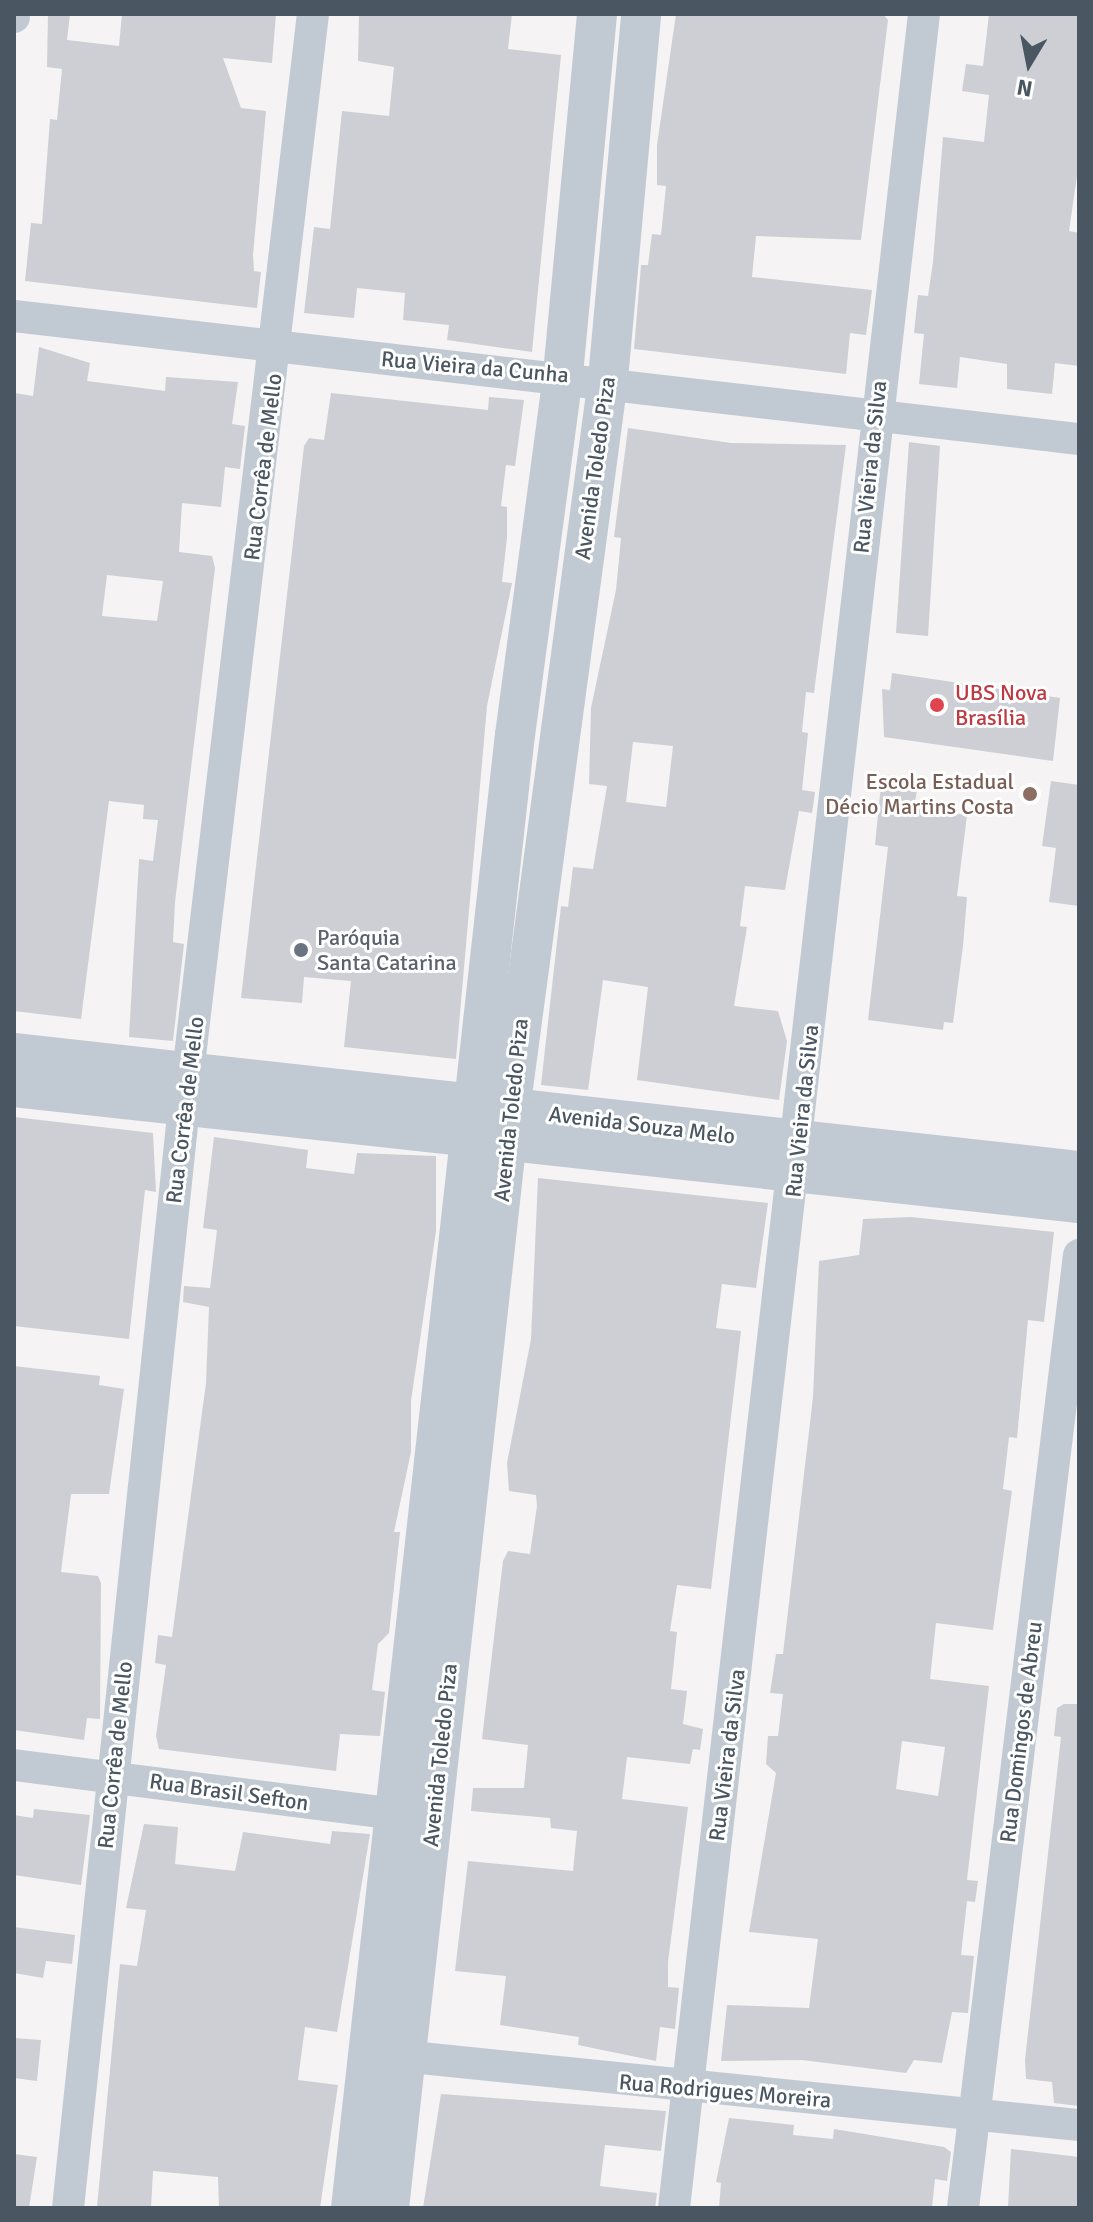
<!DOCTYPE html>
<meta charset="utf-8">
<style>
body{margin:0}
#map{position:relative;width:1093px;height:2222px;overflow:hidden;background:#f5f3f3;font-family:Signika,sans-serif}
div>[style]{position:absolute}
.building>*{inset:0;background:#cdcfd5}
.minor>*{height:32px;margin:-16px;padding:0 16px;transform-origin:16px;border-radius:16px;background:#c1cad2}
.tertiary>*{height:40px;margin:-20px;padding:0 20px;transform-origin:20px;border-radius:20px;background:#c1cad2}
.dots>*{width:22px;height:22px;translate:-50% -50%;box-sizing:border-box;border:4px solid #fff;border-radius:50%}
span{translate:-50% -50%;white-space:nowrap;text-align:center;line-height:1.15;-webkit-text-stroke:6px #fff;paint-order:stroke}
.street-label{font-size:22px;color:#4a5661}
.health-label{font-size:22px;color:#be3a42}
.left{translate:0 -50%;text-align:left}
.education-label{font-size:22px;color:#785e54}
.right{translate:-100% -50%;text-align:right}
.worship-label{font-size:22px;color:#5b616d}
.frame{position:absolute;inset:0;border:16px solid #4a5661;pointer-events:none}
.north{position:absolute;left:989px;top:24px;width:80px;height:80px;-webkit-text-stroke:6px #fff;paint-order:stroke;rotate:190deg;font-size:22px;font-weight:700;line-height:32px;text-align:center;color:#4a5661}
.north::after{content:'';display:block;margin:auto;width:28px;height:36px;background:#4a5661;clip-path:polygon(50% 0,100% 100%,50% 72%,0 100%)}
</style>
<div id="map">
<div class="building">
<i style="clip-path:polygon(48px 14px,70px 14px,67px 40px,119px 46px,122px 14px,276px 14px,272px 63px,223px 58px,241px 108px,266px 111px,253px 255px,254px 271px,261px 272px,257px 308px,25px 281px,31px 223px,42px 224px,50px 119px,57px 120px,62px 69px,47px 67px)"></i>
<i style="clip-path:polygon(359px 14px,512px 14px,508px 49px,561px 55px,532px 352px,447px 340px,449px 325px,403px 320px,405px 293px,357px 288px,354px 318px,304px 313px,314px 227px,330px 229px,342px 111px,389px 116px,394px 67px,358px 61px)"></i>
<i style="clip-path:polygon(676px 14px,883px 14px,888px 20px,861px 240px,756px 236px,752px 277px,872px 290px,866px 335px,850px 333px,846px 374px,634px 349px,641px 265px,648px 265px,652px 234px,661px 235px,666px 186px,657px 185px,657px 145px)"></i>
<i style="clip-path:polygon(989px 14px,1079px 14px,1079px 162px,1069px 231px,1079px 233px,1079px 366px,1055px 363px,1052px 394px,1007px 389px,1007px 364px,960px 357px,957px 388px,919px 384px,924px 334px,914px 333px,918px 295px,928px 296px,933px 262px,943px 137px,984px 142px,989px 95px,962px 91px,966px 64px,983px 66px)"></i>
<i style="clip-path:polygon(evenodd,39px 347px,90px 363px,87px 381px,165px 391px,166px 377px,238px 382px,232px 424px,245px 426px,240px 469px,225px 467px,221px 507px,182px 503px,179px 552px,212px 556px,215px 568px,175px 902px,173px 942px,184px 944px,173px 1041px,129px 1037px,139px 859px,153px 861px,158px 820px,143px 819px,144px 805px,109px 801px,81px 1019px,14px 1011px,14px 404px,15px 393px,33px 396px,39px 347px,107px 575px,163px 581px,157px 621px,102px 616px,107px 575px)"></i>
<i style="clip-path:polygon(331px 393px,488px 410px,489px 397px,524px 400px,515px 466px,506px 465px,501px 506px,507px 507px,507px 538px,502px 582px,512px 583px,487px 706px,456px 1059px,344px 1047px,351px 981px,304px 977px,302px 1003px,241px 998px,304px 446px,309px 438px,324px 440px)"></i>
<i style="clip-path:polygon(evenodd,628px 428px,731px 443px,846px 445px,814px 693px,806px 692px,802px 732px,808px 733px,802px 790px,815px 792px,812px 813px,799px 811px,785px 890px,745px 886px,740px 926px,747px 927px,734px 1006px,778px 1011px,787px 1041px,779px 1100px,637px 1080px,648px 987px,603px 980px,588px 1090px,541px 1085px,561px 906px,568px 907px,573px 867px,593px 869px,607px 786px,589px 784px,591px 708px,616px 590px,621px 538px,614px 537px,628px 428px,633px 742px,673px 746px,666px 807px,626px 802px,633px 742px)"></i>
<i style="clip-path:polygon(909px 442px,940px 446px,928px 636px,896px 633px)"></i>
<i style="clip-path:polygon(892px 673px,1060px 698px,1053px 761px,884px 737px,882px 689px,890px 690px)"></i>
<i style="clip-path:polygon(1051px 781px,1079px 785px,1079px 906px,1049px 902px,1056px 848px,1042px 846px)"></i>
<i style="clip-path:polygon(881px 785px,917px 790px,914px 808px,967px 815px,957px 896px,967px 897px,963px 946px,953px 1023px,944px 1022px,943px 1030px,868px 1020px,888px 847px,875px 845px)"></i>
<i style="clip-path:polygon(14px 1117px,153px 1133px,156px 1192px,145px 1190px,129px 1339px,14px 1326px)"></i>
<i style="clip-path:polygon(214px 1137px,308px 1150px,306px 1168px,354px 1174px,357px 1153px,436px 1156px,436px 1231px,411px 1401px,411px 1452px,394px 1532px,400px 1532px,389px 1633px,378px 1644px,372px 1690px,385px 1692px,380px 1736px,340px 1734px,336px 1771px,159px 1749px,156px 1736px,166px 1665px,155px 1663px,158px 1635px,172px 1637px,206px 1383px,209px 1307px,183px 1302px,184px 1286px,210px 1288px,217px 1230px,203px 1228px)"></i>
<i style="clip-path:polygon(538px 1178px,768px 1203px,756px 1288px,722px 1284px,716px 1328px,741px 1331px,711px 1589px,677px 1585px,670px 1631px,677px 1632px,671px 1689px,687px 1691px,683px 1724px,703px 1729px,700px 1750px,693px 1749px,690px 1764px,627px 1757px,622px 1799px,688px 1807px,668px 1962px,668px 1987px,679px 1988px,675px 2029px,660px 2027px,656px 2061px,578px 2045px,579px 2037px,500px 2025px,506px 1976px,455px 1971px,468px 1861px,573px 1871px,577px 1831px,551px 1828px,550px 1818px,471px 1811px,473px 1788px,524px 1788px,528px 1745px,482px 1739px,503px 1561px,508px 1551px,530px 1554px,537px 1506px,536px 1495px,509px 1491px,507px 1463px,531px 1339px)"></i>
<i style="clip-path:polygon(evenodd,911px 1217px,1054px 1232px,1044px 1322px,1028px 1320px,1017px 1438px,1009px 1437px,1003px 1489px,1012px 1491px,993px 1630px,936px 1623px,930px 1679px,989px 1686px,967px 1880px,978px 1881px,975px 1902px,967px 1901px,961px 1955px,974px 1956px,968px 2013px,952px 2012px,942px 2063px,914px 2060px,906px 2073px,802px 2060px,721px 2061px,727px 2005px,809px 2008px,818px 1939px,749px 1932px,776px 1773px,766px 1764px,768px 1736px,778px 1736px,783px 1694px,770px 1693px,776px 1654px,783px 1654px,813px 1397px,819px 1261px,859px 1255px,863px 1219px,911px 1217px,902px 1741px,945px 1747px,938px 1796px,896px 1789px,902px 1741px)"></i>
<i style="clip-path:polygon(14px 1366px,100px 1376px,99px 1385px,124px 1389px,109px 1494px,71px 1494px,61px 1572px,98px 1576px,101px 1583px,100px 1719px,87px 1718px,84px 1740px,14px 1730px)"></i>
<i style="clip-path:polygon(1064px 1704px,1079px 1704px,1079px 2106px,1054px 2103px,1052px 2082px,1026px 2079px,1025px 2060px,1061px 1737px,1054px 1736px,1057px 1708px)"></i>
<i style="clip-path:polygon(34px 1809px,90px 1815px,81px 1885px,14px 1875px,14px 1815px,33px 1818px)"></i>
<i style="clip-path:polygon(144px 1824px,178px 1827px,175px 1864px,235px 1871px,243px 1832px,330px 1844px,332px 1831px,370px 1834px,337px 2032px,305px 2027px,298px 2080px,338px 2085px,320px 2208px,219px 2208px,218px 2177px,153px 2171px,151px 2208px,97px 2207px,120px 1964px,137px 1966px,146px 1910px,126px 1908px)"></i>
<i style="clip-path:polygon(14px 1927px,75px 1935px,72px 1964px,46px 1961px,43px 1978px,14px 1973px)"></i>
<i style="clip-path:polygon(14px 2038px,41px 2040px,37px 2081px,14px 2078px)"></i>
<i style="clip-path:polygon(441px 2094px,666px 2111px,661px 2151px,605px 2145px,600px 2186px,657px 2193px,655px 2208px,423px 2208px)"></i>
<i style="clip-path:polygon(729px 2118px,794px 2125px,793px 2135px,833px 2139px,834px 2129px,944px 2147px,951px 2152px,947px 2181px,935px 2179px,932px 2208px,719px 2208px,721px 2183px,716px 2182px)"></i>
<i style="clip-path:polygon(1011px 2149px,1079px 2157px,1079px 2208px,1008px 2208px)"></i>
<i style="clip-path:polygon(14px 2154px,37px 2157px,29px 2208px,14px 2208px)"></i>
</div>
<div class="minor">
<i style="left:14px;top:17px;width:3px;rotate:-90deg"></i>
<i style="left:14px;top:316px;width:1072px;rotate:6.59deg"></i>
<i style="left:14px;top:1765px;width:386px;rotate:7.3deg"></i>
<i style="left:382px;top:2054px;width:701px;rotate:5.82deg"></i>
<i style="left:68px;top:2208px;width:1107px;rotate:-83.99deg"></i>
<i style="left:184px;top:1107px;width:1101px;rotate:-83.27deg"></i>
<i style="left:674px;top:2208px;width:2208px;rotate:-83.5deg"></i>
<i style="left:963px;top:2208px;width:960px;rotate:-83.06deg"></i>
</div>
<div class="tertiary">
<i style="left:14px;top:1053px;width:1072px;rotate:6.32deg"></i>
<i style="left:14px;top:1087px;width:1071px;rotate:6.22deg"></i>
<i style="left:351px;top:2208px;width:1482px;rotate:-83.65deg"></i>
<i style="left:515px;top:735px;width:364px;rotate:-82.4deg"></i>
<i style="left:563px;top:374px;width:362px;rotate:-84.6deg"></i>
<i style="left:389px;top:2208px;width:1105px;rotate:-83.71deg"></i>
<i style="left:510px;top:1110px;width:738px;rotate:-82.36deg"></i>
<i style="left:608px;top:379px;width:366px;rotate:-84.8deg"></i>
</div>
<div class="dots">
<i style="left:937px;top:705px;background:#e0444e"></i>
<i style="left:1030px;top:794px;background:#8d6e63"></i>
<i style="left:301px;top:950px;background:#6b7280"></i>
</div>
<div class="street-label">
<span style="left:475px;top:367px;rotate:5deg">Rua Vieira da Cunha</span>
<span style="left:263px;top:467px;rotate:-83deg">Rua Corrêa de Mello</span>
<span style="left:870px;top:467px;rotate:-84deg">Rua Vieira da Silva</span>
<span style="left:595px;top:468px;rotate:-82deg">Avenida Toledo Piza</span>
<span style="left:185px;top:1110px;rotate:-83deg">Rua Corrêa de Mello</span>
<span style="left:511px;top:1110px;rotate:-84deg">Avenida Toledo Piza</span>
<span style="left:802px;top:1111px;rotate:-84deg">Rua Vieira da Silva</span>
<span style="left:642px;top:1125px;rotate:7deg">Avenida Souza Melo</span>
<span style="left:1021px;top:1732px;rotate:-83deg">Rua Domingos de Abreu</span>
<span style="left:115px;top:1755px;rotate:-84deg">Rua Corrêa de Mello</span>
<span style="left:440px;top:1755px;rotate:-84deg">Avenida Toledo Piza</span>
<span style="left:727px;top:1755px;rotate:-83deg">Rua Vieira da Silva</span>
<span style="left:229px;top:1792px;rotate:8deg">Rua Brasil Sefton</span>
<span style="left:725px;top:2091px;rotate:5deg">Rua Rodrigues Moreira</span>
</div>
<div class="health-label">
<span class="left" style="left:955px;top:705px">UBS Nova<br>Brasília</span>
</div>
<div class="education-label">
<span class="right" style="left:1014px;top:794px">Escola Estadual<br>Décio Martins Costa</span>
</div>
<div class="worship-label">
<span class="left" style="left:317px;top:950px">Paróquia<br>Santa Catarina</span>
</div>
<div class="frame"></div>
<div class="north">N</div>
</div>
